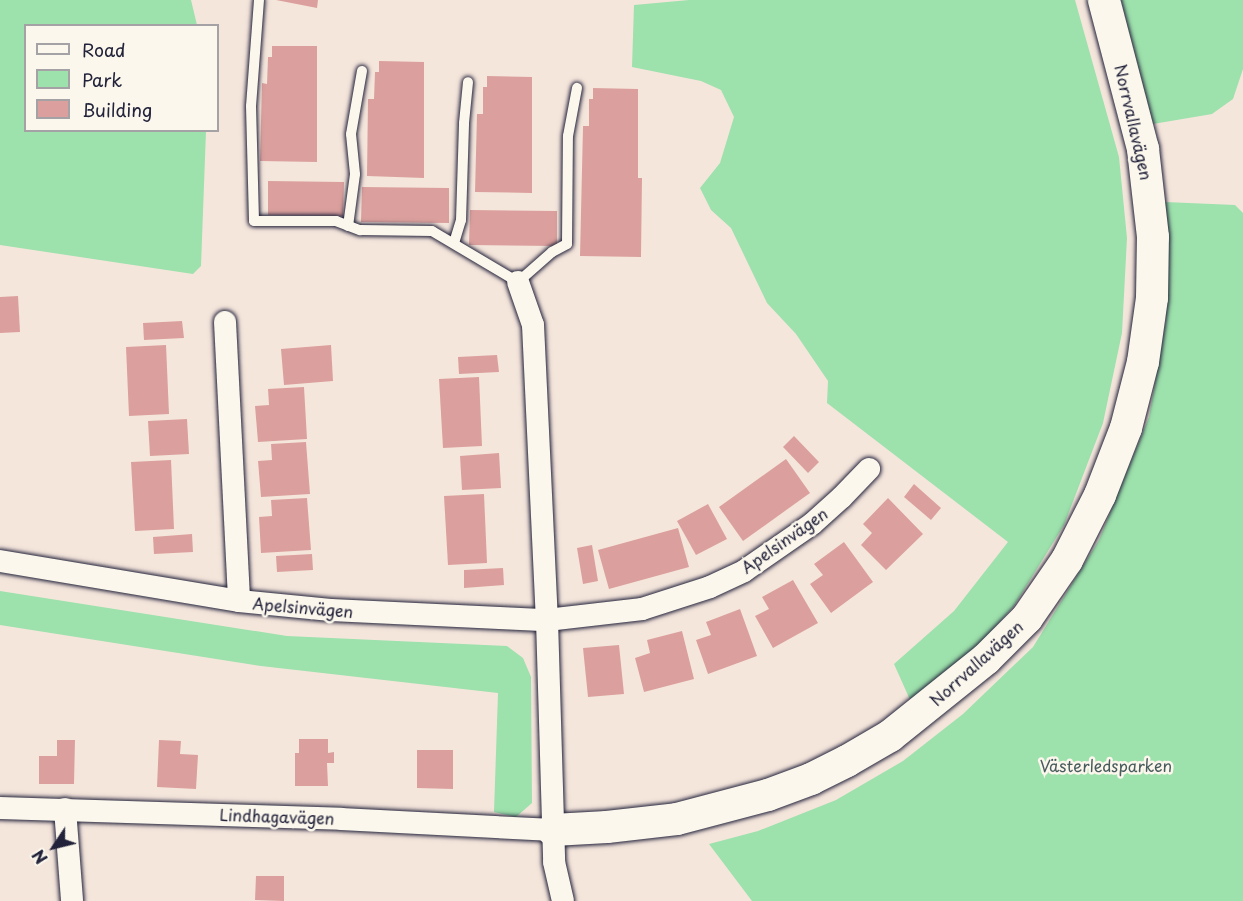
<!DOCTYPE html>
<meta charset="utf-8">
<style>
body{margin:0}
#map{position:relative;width:1243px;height:901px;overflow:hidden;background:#f5e6dc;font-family:"Playpen Sans",sans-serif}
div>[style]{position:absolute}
.green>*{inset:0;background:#9de1ac}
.building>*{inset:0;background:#dba09d}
.roads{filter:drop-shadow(0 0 2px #22223b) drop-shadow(0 0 2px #22223b)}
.lane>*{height:10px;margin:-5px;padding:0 5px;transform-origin:5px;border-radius:5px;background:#fbf7ec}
.street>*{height:22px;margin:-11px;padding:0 11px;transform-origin:11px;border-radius:11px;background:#fbf7ec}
.secondary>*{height:32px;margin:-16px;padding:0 16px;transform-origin:16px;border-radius:16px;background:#fbf7ec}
span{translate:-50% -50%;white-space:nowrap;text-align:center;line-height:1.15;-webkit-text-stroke:5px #fbf7ec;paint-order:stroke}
.street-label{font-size:16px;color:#22223b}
.park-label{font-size:16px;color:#475b5d}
.legend{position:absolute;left:24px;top:24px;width:195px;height:108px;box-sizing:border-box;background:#fbf7ec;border:2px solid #a4a2a5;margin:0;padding:8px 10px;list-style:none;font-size:18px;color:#22223b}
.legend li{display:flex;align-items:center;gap:12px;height:30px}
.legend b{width:30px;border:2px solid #a4a2a5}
.north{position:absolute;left:24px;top:817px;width:60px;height:60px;-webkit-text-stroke:4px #fbf7ec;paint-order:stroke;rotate:235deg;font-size:16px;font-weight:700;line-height:24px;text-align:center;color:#22223b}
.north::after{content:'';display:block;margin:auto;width:21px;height:27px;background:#22223b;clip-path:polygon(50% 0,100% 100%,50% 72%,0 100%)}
</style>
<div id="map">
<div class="green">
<i style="clip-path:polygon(0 0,191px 0,197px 25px,26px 26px,26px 130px,206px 131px,201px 266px,193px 274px,0 245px)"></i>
<i style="clip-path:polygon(689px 0,1075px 0,1119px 157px,1127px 238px,1122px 333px,1103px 423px,1064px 525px,1014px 606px,969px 656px,911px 702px,894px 664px,954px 611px,1008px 542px,827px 403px,828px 381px,796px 334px,767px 303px,731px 228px,711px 210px,700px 188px,720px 163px,734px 117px,721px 90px,701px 81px,632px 67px,634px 5px)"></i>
<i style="clip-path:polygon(1121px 0,1243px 0,1243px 69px,1233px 99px,1212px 114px,1153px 124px)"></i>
<i style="clip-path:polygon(1165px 202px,1235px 205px,1243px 213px,1243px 901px,752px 901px,709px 844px,758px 831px,836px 800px,903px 761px,963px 714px,1033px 647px,1099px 540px,1149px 417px,1166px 320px)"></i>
<i style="clip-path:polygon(0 591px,287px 636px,507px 646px,523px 658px,531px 677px,532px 803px,516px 817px,494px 812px,498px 693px,261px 666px,0 625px)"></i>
</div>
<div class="building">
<i style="clip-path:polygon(276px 0,318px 0,317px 8px)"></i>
<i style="clip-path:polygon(272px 46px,317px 46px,317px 162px,260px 161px,262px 83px,267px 84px,268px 57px,272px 57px)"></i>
<i style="clip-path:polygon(379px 61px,424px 62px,424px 178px,367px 176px,368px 99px,374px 99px,375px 72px,379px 72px)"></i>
<i style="clip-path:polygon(487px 76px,532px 77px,532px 193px,475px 192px,477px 114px,483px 114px,483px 87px,487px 87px)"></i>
<i style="clip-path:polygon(593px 88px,638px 89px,638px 178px,642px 178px,641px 257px,580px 256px,583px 126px,589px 126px,589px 99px,593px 99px)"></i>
<i style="clip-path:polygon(268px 181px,344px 182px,343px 216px,268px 215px)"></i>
<i style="clip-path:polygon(362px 187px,449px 188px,449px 223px,361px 222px)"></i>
<i style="clip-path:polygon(470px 210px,557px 211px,557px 246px,469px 245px)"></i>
<i style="clip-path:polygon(18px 296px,20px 332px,0 333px,0 297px)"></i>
<i style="clip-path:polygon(182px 321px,184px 338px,144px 340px,143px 323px)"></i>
<i style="clip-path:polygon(166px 345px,169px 414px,129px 416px,126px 347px)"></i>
<i style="clip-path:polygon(331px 345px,333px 381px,284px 385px,281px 349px)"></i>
<i style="clip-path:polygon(497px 355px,499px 372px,459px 374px,458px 357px)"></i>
<i style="clip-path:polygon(479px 377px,482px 446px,443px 448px,439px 379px)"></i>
<i style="clip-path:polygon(304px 387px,307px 439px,258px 442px,255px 406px,269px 405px,268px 389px)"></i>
<i style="clip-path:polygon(187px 419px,189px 454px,150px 456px,148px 421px)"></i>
<i style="clip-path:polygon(794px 436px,819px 462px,808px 473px,783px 447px)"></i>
<i style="clip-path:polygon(306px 442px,310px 494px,261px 497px,258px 461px,272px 460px,271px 444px)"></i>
<i style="clip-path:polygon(499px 453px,501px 488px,462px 490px,460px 456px)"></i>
<i style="clip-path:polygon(786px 459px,810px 493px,743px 541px,719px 507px)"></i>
<i style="clip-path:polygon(171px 460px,174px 529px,135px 531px,131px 462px)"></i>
<i style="clip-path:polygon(914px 484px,941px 508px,931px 520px,904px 497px)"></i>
<i style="clip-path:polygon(484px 494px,487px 563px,448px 565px,444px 496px)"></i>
<i style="clip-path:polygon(307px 498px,311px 550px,261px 553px,259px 517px,272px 516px,271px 500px)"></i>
<i style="clip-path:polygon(888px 498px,923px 534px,886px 570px,861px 545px,872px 533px,863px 524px)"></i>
<i style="clip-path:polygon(708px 504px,727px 539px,696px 555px,677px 521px)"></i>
<i style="clip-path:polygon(678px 528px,689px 567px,609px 589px,598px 550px)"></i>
<i style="clip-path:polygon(192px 534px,193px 552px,154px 554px,153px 537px)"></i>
<i style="clip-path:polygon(844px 542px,873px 582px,831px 613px,810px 584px,823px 575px,814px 564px)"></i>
<i style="clip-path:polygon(592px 545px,598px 581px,583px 584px,577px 548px)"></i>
<i style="clip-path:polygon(312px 554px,313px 570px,277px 572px,276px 556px)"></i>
<i style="clip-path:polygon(503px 568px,504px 585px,464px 588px,464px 570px)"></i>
<i style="clip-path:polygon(793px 580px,818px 623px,773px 648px,755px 616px,769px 609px,762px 597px)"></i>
<i style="clip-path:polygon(740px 609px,757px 656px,708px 674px,696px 640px,711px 635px,706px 622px)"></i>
<i style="clip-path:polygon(682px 631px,694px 679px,644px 692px,635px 658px,650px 653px,647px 640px)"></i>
<i style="clip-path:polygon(619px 645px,624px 694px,588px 697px,583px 648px)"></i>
<i style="clip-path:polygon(299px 739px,328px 739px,328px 753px,334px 752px,334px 763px,327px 763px,328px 786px,295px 786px,295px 753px,299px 753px)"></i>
<i style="clip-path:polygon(57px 740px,75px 740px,74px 784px,39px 784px,39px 756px,57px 756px)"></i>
<i style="clip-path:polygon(159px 740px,181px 741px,180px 754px,198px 755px,196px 789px,157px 787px)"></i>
<i style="clip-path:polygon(417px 750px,453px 750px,453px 789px,417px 788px)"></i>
<i style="clip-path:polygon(256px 876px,284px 876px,284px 901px,255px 900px)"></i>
</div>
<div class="roads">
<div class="lane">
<i style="left:259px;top:0;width:106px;rotate:94.3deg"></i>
<i style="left:251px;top:106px;width:115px;rotate:88.5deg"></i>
<i style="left:254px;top:221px;width:82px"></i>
<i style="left:336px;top:221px;width:26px;rotate:21deg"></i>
<i style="left:360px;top:230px;width:72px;rotate:0.8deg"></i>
<i style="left:432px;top:231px;width:100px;rotate:30.7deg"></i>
<i style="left:518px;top:282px;width:45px;rotate:-41.4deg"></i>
<i style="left:552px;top:252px;width:17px;rotate:-28deg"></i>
<i style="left:567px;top:244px;width:108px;rotate:-89.5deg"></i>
<i style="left:568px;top:136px;width:49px;rotate:-79.4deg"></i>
<i style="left:348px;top:226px;width:52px;rotate:-82.3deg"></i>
<i style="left:355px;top:174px;width:40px;rotate:-95.7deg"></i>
<i style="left:351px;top:134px;width:64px;rotate:-80.1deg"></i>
<i style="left:454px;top:243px;width:24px;rotate:-73deg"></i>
<i style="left:461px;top:220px;width:97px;rotate:-88.2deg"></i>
<i style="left:464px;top:123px;width:41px;rotate:-84.4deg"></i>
</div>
<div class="street">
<i style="left:518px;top:282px;width:46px;rotate:70.8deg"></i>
<i style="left:533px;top:325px;width:295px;rotate:87.3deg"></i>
<i style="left:547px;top:620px;width:242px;rotate:88.3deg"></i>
<i style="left:554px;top:862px;width:40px;rotate:77deg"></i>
<i style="left:225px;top:322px;width:279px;rotate:87.1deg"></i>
<i style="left:0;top:561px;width:242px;rotate:9.5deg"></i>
<i style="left:239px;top:601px;width:92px;rotate:5.6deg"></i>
<i style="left:331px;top:610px;width:216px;rotate:2.7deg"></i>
<i style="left:547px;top:620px;width:96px;rotate:-6.6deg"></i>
<i style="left:642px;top:609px;width:71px;rotate:-17.9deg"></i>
<i style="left:710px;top:587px;width:38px;rotate:-25deg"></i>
<i style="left:744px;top:571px;width:83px;rotate:-34.7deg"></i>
<i style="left:812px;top:524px;width:40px;rotate:-42deg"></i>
<i style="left:842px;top:497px;width:39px;rotate:-46deg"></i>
<i style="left:0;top:808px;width:341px;rotate:1.8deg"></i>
<i style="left:341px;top:819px;width:212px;rotate:3deg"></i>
<i style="left:65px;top:809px;width:92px;rotate:85.6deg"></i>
</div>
<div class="secondary">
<i style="left:553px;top:830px;width:54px;rotate:-3.2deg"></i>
<i style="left:607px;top:827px;width:70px;rotate:-6.5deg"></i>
<i style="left:677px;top:819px;width:94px;rotate:-14.8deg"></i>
<i style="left:768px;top:795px;width:46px;rotate:-20.4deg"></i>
<i style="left:811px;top:779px;width:40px;rotate:-26.6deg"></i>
<i style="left:847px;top:761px;width:50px;rotate:-30.2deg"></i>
<i style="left:890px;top:736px;width:123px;rotate:-38.7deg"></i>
<i style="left:986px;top:659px;width:58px;rotate:-45deg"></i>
<i style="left:1027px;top:618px;width:70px;rotate:-55.4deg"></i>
<i style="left:1067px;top:560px;width:73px;rotate:-63.1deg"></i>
<i style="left:1100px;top:495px;width:72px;rotate:-68.8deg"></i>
<i style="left:1126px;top:428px;width:68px;rotate:-75.6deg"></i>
<i style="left:1143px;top:362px;width:65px;rotate:-82deg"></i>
<i style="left:1152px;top:298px;width:61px;rotate:-89.1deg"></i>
<i style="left:1153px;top:237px;width:89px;rotate:-96.5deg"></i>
<i style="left:1143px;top:149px;width:154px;rotate:-104.7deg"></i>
</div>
</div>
<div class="street-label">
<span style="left:1134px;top:122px;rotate:77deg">Norrvallavägen</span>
<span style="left:784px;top:540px;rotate:-35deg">Apelsinvägen</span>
<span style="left:303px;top:607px;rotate:5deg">Apelsinvägen</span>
<span style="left:976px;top:663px;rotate:-42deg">Norrvallavägen</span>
<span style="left:277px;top:816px;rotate:2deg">Lindhagavägen</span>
</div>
<div class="park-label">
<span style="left:1106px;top:765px">Västerledsparken</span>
</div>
<ul class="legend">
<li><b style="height:8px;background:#fbf7ec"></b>Road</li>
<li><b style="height:16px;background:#9de1ac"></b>Park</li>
<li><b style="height:16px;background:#dba09d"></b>Building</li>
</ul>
<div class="north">N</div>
</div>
